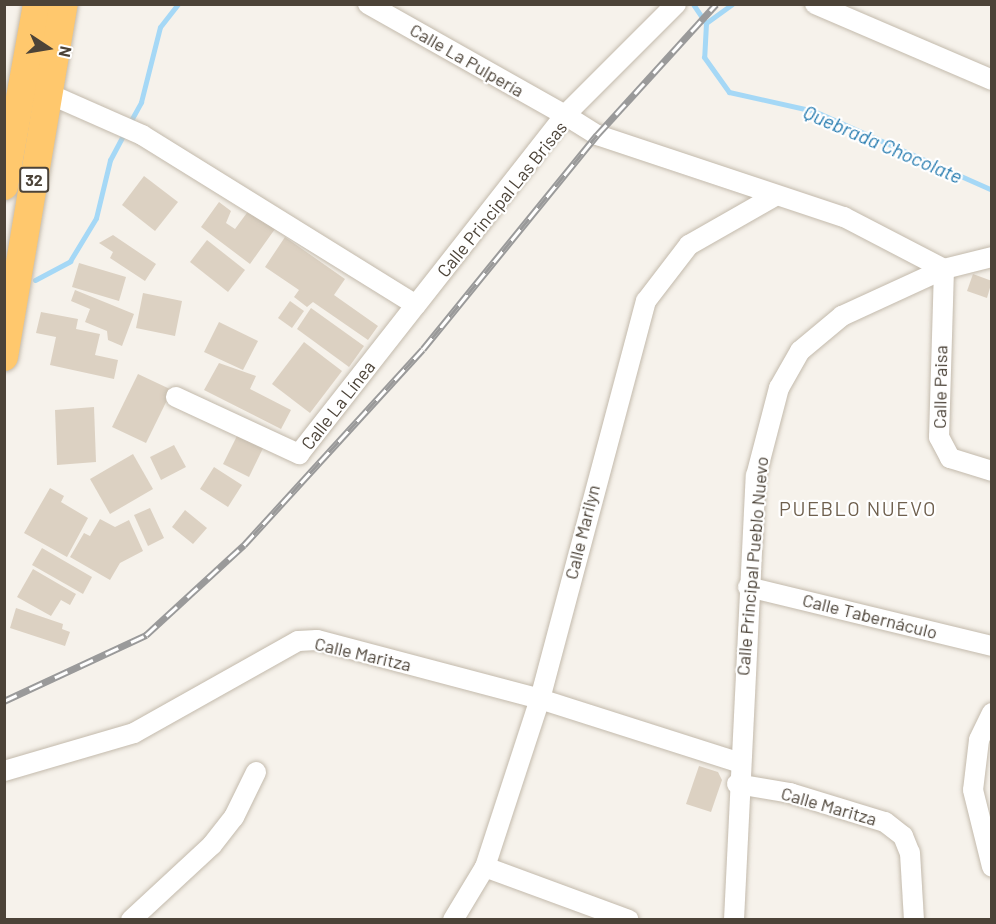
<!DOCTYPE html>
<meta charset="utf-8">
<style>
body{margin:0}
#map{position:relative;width:996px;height:924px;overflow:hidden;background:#f6f2eb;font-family:Barlow,sans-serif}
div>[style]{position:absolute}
.stream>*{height:5px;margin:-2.5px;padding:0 2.5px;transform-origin:2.5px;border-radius:2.5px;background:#a5d8f6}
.building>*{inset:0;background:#dcd1c2}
.roads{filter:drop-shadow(0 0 2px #c3baac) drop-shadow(0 0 2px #c3baac)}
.minor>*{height:20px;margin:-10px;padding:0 10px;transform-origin:10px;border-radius:10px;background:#fff}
.highway>*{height:28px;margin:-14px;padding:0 14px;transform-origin:14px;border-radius:14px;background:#ffc86d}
.rail>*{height:7px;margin-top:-3.5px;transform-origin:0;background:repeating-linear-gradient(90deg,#fff 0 14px,#9a9a9a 0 28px);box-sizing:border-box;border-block:2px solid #9a9a9a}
span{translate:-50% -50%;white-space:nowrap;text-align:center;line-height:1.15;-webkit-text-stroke:4.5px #fff;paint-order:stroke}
.shield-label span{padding:2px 4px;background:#fff;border:2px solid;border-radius:4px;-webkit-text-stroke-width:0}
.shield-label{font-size:16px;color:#4c4338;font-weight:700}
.street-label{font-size:18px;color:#4c4338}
.water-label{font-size:20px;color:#267baf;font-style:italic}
.neighbourhood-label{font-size:20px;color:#6f604e;letter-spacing:1.5px}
.frame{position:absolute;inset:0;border:6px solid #4c4338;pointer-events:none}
.north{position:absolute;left:18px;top:18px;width:60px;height:60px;-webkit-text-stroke:4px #fff;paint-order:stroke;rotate:102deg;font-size:16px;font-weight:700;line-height:24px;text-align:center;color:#4c4338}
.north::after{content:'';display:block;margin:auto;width:21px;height:27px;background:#4c4338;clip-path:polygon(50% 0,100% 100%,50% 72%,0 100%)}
</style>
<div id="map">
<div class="stream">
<i style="left:693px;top:4px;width:23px;rotate:56deg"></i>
<i style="left:706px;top:23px;width:34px;rotate:93deg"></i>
<i style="left:704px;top:57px;width:43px;rotate:54.5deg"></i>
<i style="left:729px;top:92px;width:87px;rotate:12.6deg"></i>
<i style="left:814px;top:111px;width:195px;rotate:23.9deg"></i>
<i style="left:706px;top:23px;width:32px;rotate:-36deg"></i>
<i style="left:129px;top:124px;width:25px;rotate:-61deg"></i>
<i style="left:141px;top:102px;width:77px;rotate:-75.8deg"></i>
<i style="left:160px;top:27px;width:29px;rotate:-52deg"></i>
<i style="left:35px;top:280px;width:40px;rotate:-28deg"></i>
<i style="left:70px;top:261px;width:50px;rotate:-58.8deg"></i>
<i style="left:96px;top:218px;width:60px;rotate:-76.4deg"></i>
<i style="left:110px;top:160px;width:32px;rotate:-62deg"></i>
</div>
<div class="building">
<i style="clip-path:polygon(144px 176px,178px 202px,155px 231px,122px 205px)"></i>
<i style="clip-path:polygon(219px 202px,231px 211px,226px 223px,235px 229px,249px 210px,275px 229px,250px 264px,201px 227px)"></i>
<i style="clip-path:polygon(113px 235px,156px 264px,145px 281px,110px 258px,113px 252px,99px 243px)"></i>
<i style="clip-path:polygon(285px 237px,345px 279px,334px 295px,378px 326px,368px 340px,313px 302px,307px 307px,294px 297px,299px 290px,265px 267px)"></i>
<i style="clip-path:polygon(207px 240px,245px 270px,228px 292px,190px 262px)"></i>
<i style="clip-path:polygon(79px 263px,126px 277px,119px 301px,72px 287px)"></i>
<i style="clip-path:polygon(973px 274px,992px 281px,987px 298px,967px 291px)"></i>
<i style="clip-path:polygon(75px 290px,134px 314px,122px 346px,108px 340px,107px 331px,85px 322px,90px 309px,71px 301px)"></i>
<i style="clip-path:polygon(143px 293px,182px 301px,175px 336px,136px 328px)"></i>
<i style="clip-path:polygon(290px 301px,304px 311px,292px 328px,278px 318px)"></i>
<i style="clip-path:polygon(311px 308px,364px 346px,349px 367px,297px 329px)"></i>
<i style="clip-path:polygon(41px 312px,78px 319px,76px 329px,100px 334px,95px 355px,118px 360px,114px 379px,50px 365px,56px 337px,36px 333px)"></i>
<i style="clip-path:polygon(219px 322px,258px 341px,243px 370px,204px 352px)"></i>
<i style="clip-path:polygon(304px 342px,342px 371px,310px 413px,272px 384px)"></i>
<i style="clip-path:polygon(219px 363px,256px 376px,250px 389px,291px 410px,281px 429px,204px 390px)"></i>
<i style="clip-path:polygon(138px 374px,172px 390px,146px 443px,112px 427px)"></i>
<i style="clip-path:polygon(94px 407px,96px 462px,57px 465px,55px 410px)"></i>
<i style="clip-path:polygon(241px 428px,267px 440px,249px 477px,223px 464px)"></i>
<i style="clip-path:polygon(174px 445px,186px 467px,161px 480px,150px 457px)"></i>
<i style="clip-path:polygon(133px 454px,153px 489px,110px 514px,90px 479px)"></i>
<i style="clip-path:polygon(214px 467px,242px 485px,228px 507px,200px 489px)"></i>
<i style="clip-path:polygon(50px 488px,64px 496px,61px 502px,88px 518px,67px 557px,24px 533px)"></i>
<i style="clip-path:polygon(150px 508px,164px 538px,148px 546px,134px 515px)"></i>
<i style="clip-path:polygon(185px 510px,207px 528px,193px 544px,172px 527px)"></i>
<i style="clip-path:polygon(100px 519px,115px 527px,129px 520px,143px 551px,120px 563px,110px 580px,70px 557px,84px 533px,90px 536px)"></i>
<i style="clip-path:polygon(42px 548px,92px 577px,83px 594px,32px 565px)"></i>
<i style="clip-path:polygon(33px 569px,76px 594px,70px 605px,61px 600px,51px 616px,17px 597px)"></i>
<i style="clip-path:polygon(16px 608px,63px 624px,62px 629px,70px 632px,65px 646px,10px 628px)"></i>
<i style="clip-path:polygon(699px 766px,718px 772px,722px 780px,711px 812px,686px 804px)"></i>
</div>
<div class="roads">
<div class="minor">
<i style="left:368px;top:4px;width:226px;rotate:29.4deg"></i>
<i style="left:565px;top:115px;width:157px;rotate:-45deg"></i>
<i style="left:815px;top:4px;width:193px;rotate:23.2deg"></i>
<i style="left:49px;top:94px;width:102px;rotate:23.8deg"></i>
<i style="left:142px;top:135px;width:322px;rotate:31.8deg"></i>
<i style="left:416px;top:305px;width:241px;rotate:-51.9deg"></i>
<i style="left:565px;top:115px;width:38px;rotate:32deg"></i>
<i style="left:597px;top:135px;width:260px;rotate:18.4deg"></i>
<i style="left:844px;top:217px;width:113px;rotate:27.5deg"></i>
<i style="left:944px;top:269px;width:49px;rotate:-14deg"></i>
<i style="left:176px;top:397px;width:136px;rotate:24.9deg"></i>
<i style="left:299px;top:454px;width:189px;rotate:-51.9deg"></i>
<i style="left:748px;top:587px;width:251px;rotate:13.6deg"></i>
<i style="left:992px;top:713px;width:30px;rotate:116deg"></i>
<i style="left:979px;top:740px;width:50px;rotate:96.8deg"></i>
<i style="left:973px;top:790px;width:79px;rotate:76.1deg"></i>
<i style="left:4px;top:771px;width:135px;rotate:-16.3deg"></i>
<i style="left:134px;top:733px;width:188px;rotate:-29.3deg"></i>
<i style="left:298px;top:641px;width:19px;rotate:-3deg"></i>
<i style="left:317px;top:640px;width:231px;rotate:14.8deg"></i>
<i style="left:540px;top:699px;width:208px;rotate:17.7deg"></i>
<i style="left:737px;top:784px;width:54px;rotate:9.6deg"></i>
<i style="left:790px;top:793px;width:99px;rotate:17deg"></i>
<i style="left:885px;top:822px;width:23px;rotate:38deg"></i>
<i style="left:903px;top:836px;width:18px;rotate:68deg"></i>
<i style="left:910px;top:853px;width:67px;rotate:86.6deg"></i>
<i style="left:485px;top:867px;width:153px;rotate:20.2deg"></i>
<i style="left:131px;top:920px;width:110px;rotate:-42.8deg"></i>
<i style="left:212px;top:845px;width:36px;rotate:-52deg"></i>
<i style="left:234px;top:817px;width:50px;rotate:-63.9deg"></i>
<i style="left:453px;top:920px;width:62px;rotate:-58.9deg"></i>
<i style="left:485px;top:867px;width:177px;rotate:-71.9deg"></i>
<i style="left:540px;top:699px;width:412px;rotate:-75.1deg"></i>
<i style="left:646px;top:301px;width:71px;rotate:-52.5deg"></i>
<i style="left:689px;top:245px;width:99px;rotate:-29.7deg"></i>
<i style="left:734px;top:920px;width:445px;rotate:-87.2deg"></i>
<i style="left:756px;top:476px;width:91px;rotate:-75.4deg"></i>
<i style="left:779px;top:388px;width:43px;rotate:-60.4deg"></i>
<i style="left:800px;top:351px;width:55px;rotate:-39.8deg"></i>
<i style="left:842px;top:316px;width:112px;rotate:-24.7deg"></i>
<i style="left:944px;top:269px;width:168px;rotate:91.7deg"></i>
<i style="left:939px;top:437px;width:24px;rotate:62deg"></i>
<i style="left:950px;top:458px;width:44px;rotate:17.2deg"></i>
</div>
<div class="highway">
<i style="left:4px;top:186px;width:185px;rotate:-79.7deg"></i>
<i style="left:4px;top:357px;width:358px;rotate:-80.4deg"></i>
</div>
</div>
<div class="rail">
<i style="left:4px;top:701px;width:157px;rotate:-24.9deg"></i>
<i style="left:146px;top:635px;width:133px;rotate:-42.6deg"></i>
<i style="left:244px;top:545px;width:265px;rotate:-47.6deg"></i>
<i style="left:423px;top:349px;width:276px;rotate:-50.9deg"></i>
<i style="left:597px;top:135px;width:177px;rotate:-47.7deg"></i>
</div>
<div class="shield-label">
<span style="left:34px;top:180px">32</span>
</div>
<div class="street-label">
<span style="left:467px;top:60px;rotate:30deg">Calle La Pulpería</span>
<span style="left:502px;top:199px;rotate:-51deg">Calle Principal Las Brisas</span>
<span style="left:940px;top:387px;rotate:-89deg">Calle Paisa</span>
<span style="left:338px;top:405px;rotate:-52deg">Calle La Línea</span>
<span style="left:582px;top:532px;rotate:-76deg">Calle Marilyn</span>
<span style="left:752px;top:566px;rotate:-85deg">Calle Principal Pueblo Nuevo</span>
<span style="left:870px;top:616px;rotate:14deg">Calle Tabernáculo</span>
<span style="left:363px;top:654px;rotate:13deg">Calle Maritza</span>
<span style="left:829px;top:806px;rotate:16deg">Calle Maritza</span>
</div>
<div class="water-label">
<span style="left:883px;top:144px;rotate:23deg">Quebrada Chocolate</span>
</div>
<div class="neighbourhood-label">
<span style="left:858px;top:508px">PUEBLO NUEVO</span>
</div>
<div class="frame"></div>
<div class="north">N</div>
</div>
